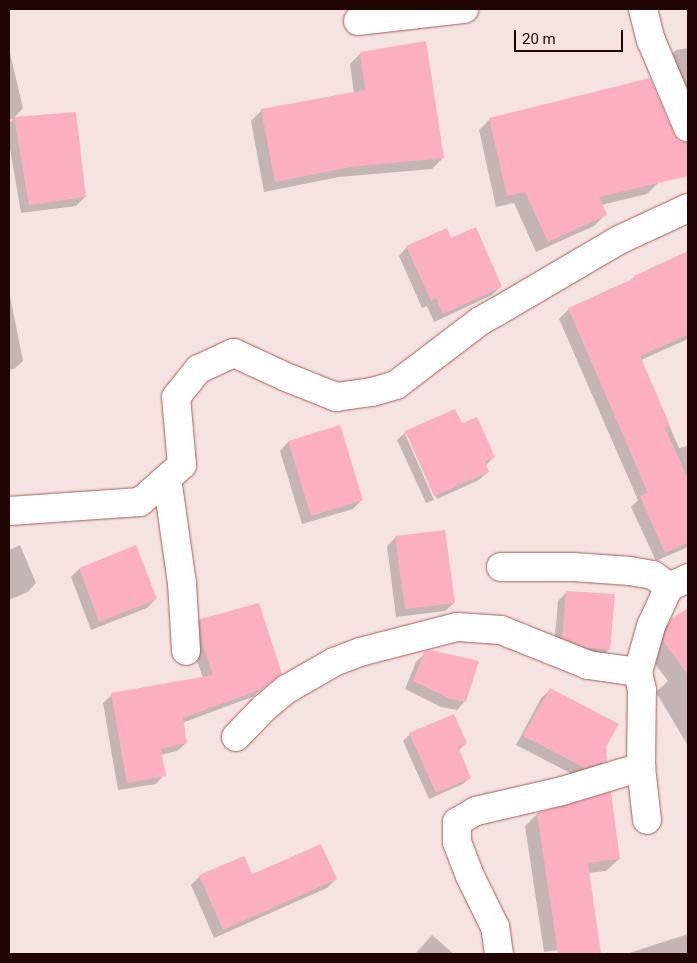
<!DOCTYPE html>
<style>
body{margin:0}
#map{position:relative;width:697px;height:963px;overflow:hidden;background:#f5e3e1;font-family:Roboto,sans-serif}
div>[style]{position:absolute}
.shadow>*{inset:0;background:#0003}
.building>*{inset:0;background:#fcafc1}
.roads{filter:drop-shadow(0 0 1px #a95b57) drop-shadow(0 0 1px #a95b57)}
.minor>*{height:28px;margin:-14px;padding:0 14px;transform-origin:14px;border-radius:14px;background:#fff}
span{translate:-50% -50%;white-space:nowrap;text-align:center;line-height:1.15;-webkit-text-stroke:4px #f5e3e1;paint-order:stroke}
.frame{position:absolute;inset:0;border:10px solid #210505;pointer-events:none}
.scale{position:absolute;left:514px;top:30px;width:109px;height:22px;box-sizing:border-box;border:2px solid #210505;border-top:0;padding-left:6px;font-size:15px;line-height:18px;white-space:nowrap;color:#210505;-webkit-text-stroke:4px #f5e3e1;paint-order:stroke}
</style>
<div id="map">
<div class="shadow">
<i style="clip-path:polygon(688px 48px,688px 137px,662px 64px,676px 50px)"></i>
<i style="clip-path:polygon(9px 49px,23px 108px,14px 118px,75px 113px,85px 197px,76px 206px,21px 213px,9px 143px,9px 123px,13px 119px,9px 120px)"></i>
<i style="clip-path:polygon(360px 54px,443px 158px,432px 169px,339px 177px,264px 192px,251px 121px,261px 111px,354px 94px,350px 64px)"></i>
<i style="clip-path:polygon(490px 119px,659px 182px,647px 194px,601px 205px,605px 215px,594px 226px,536px 252px,514px 203px,496px 207px,479px 130px)"></i>
<i style="clip-path:polygon(450px 240px,501px 286px,492px 295px,434px 322px,427px 306px,422px 308px,399px 256px,407px 247px)"></i>
<i style="clip-path:polygon(688px 252px,688px 339px,641px 360px,679px 448px,688px 446px,688px 547px,656px 561px,631px 507px,638px 500px,559px 319px,569px 309px,629px 282px,634px 277px)"></i>
<i style="clip-path:polygon(9px 291px,23px 361px,14px 369px,9px 370px)"></i>
<i style="clip-path:polygon(461px 425px,494px 457px,485px 466px,488px 472px,479px 480px,437px 499px,408px 434px,405px 434px,434px 500px,426px 503px,397px 440px,406px 432px)"></i>
<i style="clip-path:polygon(339px 427px,362px 500px,353px 509px,302px 524px,280px 451px,288px 442px)"></i>
<i style="clip-path:polygon(396px 537px,454px 603px,445px 611px,396px 617px,387px 546px)"></i>
<i style="clip-path:polygon(20px 545px,36px 583px,28px 592px,9px 600px,9px 550px)"></i>
<i style="clip-path:polygon(135px 546px,156px 599px,147px 608px,91px 630px,71px 577px,79px 569px)"></i>
<i style="clip-path:polygon(567px 592px,609px 649px,601px 658px,554px 646px,558px 601px)"></i>
<i style="clip-path:polygon(688px 610px,688px 746px,656px 692px,668px 681px,649px 656px,657px 635px,672px 620px)"></i>
<i style="clip-path:polygon(200px 620px,281px 673px,252px 697px,182px 723px,186px 743px,177px 751px,160px 755px,164px 775px,156px 784px,118px 790px,103px 703px,112px 695px,203px 678px,195px 655px,192px 629px)"></i>
<i style="clip-path:polygon(425px 653px,465px 701px,457px 710px,441px 707px,405px 689px,416px 662px)"></i>
<i style="clip-path:polygon(550px 690px,604px 747px,606px 760px,597px 769px,576px 776px,516px 745px,541px 698px)"></i>
<i style="clip-path:polygon(410px 734px,466px 743px,459px 750px,470px 777px,463px 784px,429px 799px,403px 741px)"></i>
<i style="clip-path:polygon(537px 814px,619px 859px,606px 871px,588px 873px,585px 946px,544px 952px,525px 826px)"></i>
<i style="clip-path:polygon(200px 876px,251px 876px,336px 879px,327px 888px,214px 938px,191px 885px)"></i>
<i style="clip-path:polygon(688px 934px,688px 954px,626px 954px)"></i>
<i style="clip-path:polygon(432px 935px,454px 954px,415px 954px)"></i>
</div>
<div class="building">
<i style="clip-path:polygon(426px 41px,444px 158px,350px 167px,275px 182px,261px 109px,365px 90px,360px 52px)"></i>
<i style="clip-path:polygon(650px 78px,674px 134px,679px 141px,688px 143px,688px 176px,599px 197px,607px 215px,548px 242px,525px 192px,507px 196px,489px 118px)"></i>
<i style="clip-path:polygon(76px 112px,86px 197px,29px 205px,14px 117px)"></i>
<i style="clip-path:polygon(476px 227px,502px 287px,443px 314px,436px 298px,431px 301px,406px 246px,447px 228px,451px 238px)"></i>
<i style="clip-path:polygon(688px 251px,688px 335px,640px 356px,670px 425px,665px 428px,688px 479px,688px 543px,665px 553px,640px 496px,648px 493px,568px 308px,635px 278px,634px 276px)"></i>
<i style="clip-path:polygon(455px 409px,462px 423px,477px 417px,495px 457px,485px 462px,489px 472px,434px 496px,405px 431px)"></i>
<i style="clip-path:polygon(340px 425px,363px 500px,311px 516px,288px 441px)"></i>
<i style="clip-path:polygon(445px 530px,455px 603px,405px 609px,395px 536px)"></i>
<i style="clip-path:polygon(136px 545px,157px 599px,99px 622px,79px 568px)"></i>
<i style="clip-path:polygon(566px 591px,615px 594px,610px 650px,584px 647px,562px 638px)"></i>
<i style="clip-path:polygon(259px 603px,282px 674px,262px 689px,183px 718px,187px 743px,161px 749px,166px 776px,127px 783px,111px 693px,213px 675px,203px 646px,200px 619px)"></i>
<i style="clip-path:polygon(688px 608px,688px 675px,663px 641px,671px 619px)"></i>
<i style="clip-path:polygon(430px 650px,479px 661px,466px 702px,450px 699px,413px 681px,424px 652px)"></i>
<i style="clip-path:polygon(550px 688px,619px 724px,606px 747px,607px 761px,585px 768px,523px 736px)"></i>
<i style="clip-path:polygon(454px 714px,467px 743px,458px 747px,471px 778px,436px 793px,409px 733px)"></i>
<i style="clip-path:polygon(611px 792px,620px 859px,588px 863px,601px 954px,558px 954px,537px 813px)"></i>
<i style="clip-path:polygon(321px 844px,337px 879px,223px 930px,199px 875px,244px 856px,252px 874px)"></i>
</div>
<div class="roads">
<div class="minor">
<i style="left:643px;top:9px;width:32px;rotate:76deg"></i>
<i style="left:651px;top:40px;width:95px;rotate:67.2deg"></i>
<i style="left:358px;top:21px;width:107px;rotate:-6.5deg"></i>
<i style="left:167px;top:478px;width:106px;rotate:81.9deg"></i>
<i style="left:182px;top:583px;width:68px;rotate:86.6deg"></i>
<i style="left:9px;top:511px;width:131px;rotate:-3.9deg"></i>
<i style="left:140px;top:502px;width:56px;rotate:-41.4deg"></i>
<i style="left:182px;top:465px;width:68px;rotate:-95deg"></i>
<i style="left:176px;top:397px;width:36px;rotate:-51deg"></i>
<i style="left:199px;top:369px;width:38px;rotate:-25deg"></i>
<i style="left:234px;top:353px;width:57px;rotate:24.8deg"></i>
<i style="left:286px;top:377px;width:54px;rotate:21.8deg"></i>
<i style="left:336px;top:397px;width:36px;rotate:-8deg"></i>
<i style="left:372px;top:392px;width:25px;rotate:-16deg"></i>
<i style="left:396px;top:385px;width:106px;rotate:-37.3deg"></i>
<i style="left:480px;top:321px;width:21px;rotate:-29deg"></i>
<i style="left:498px;top:311px;width:140px;rotate:-30.4deg"></i>
<i style="left:619px;top:240px;width:76px;rotate:-24.9deg"></i>
<i style="left:501px;top:567px;width:72px"></i>
<i style="left:573px;top:567px;width:57px;rotate:4deg"></i>
<i style="left:630px;top:571px;width:23px;rotate:10deg"></i>
<i style="left:653px;top:575px;width:20px;rotate:37deg"></i>
<i style="left:236px;top:737px;width:40px;rotate:-46deg"></i>
<i style="left:264px;top:708px;width:30px;rotate:-40deg"></i>
<i style="left:287px;top:689px;width:54px;rotate:-29.9deg"></i>
<i style="left:334px;top:662px;width:28px;rotate:-21deg"></i>
<i style="left:360px;top:652px;width:100px;rotate:-14.5deg"></i>
<i style="left:457px;top:627px;width:44px;rotate:3.9deg"></i>
<i style="left:501px;top:630px;width:94px;rotate:21.9deg"></i>
<i style="left:588px;top:665px;width:50px;rotate:8deg"></i>
<i style="left:647px;top:820px;width:53px;rotate:-96.5deg"></i>
<i style="left:641px;top:767px;width:77px;rotate:-89.3deg"></i>
<i style="left:642px;top:690px;width:18px;rotate:-103deg"></i>
<i style="left:638px;top:672px;width:48px;rotate:-74.2deg"></i>
<i style="left:651px;top:626px;width:43px;rotate:-65.2deg"></i>
<i style="left:669px;top:587px;width:21px;rotate:-25deg"></i>
<i style="left:499px;top:954px;width:27px;rotate:-98deg"></i>
<i style="left:495px;top:927px;width:57px;rotate:-116.1deg"></i>
<i style="left:470px;top:876px;width:36px;rotate:-111deg"></i>
<i style="left:457px;top:842px;width:20px;rotate:-90deg"></i>
<i style="left:457px;top:822px;width:22px;rotate:-30deg"></i>
<i style="left:476px;top:811px;width:88px;rotate:-13.1deg"></i>
<i style="left:562px;top:791px;width:83px;rotate:-16.9deg"></i>
</div>
</div>
<div class="frame"></div>
<div class="scale">20 m</div>
</div>
